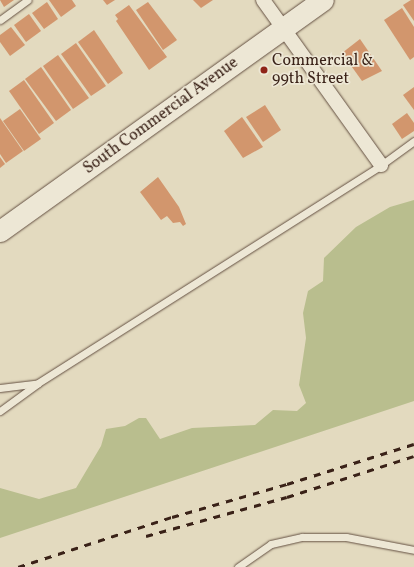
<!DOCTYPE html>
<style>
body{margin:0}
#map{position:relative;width:414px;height:567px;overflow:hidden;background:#e3dabf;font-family:Vollkorn,serif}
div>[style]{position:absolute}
.green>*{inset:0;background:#b9be8e}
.building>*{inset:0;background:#d2966d}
.roads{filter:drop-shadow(0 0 1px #645042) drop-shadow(0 0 1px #645042)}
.lane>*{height:7px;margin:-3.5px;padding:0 3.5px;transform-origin:3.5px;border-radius:3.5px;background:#ede7d5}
.street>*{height:14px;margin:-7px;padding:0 7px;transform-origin:7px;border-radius:7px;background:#ede7d5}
.secondary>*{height:21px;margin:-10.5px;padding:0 10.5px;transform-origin:10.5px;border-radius:10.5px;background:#ede7d5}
.rail>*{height:3px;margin-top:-1.5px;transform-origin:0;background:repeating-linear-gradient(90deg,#3a2218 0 7px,transparent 0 14px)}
.dots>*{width:11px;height:11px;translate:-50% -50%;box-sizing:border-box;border:2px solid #ede7d5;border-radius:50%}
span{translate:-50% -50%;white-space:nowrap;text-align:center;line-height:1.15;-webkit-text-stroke:3.5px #ede7d5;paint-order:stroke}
.poi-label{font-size:16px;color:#3a2218}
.left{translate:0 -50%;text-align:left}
.street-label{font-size:16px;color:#3a2218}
</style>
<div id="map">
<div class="green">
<i style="clip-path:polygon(414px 200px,414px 401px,0 538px,0 488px,39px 499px,76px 488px,101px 446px,106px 429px,125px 426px,139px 418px,146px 418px,160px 439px,192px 428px,255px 425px,273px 410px,297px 411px,306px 403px,299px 385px,306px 338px,303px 313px,308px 291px,323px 281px,324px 258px,356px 227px,390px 207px)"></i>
</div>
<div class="building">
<i style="clip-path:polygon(0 0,14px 0,4px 7px)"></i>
<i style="clip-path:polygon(49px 0,72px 0,76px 6px,61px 17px)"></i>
<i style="clip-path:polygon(103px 0,115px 0,107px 5px)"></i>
<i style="clip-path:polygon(193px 0,213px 0,201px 8px)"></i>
<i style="clip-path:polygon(411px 0,414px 0,414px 21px,403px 5px)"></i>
<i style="clip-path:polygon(47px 2px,58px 19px,44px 29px,32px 13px)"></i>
<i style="clip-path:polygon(148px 2px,177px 40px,163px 50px,136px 10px)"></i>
<i style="clip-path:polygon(129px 5px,167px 57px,149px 70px,116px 21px,118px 19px,115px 15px)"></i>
<i style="clip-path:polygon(402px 8px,414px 27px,414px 57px,410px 60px,384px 20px)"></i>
<i style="clip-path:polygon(29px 14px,41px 31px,26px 42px,14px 25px)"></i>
<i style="clip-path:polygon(11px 27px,25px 45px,10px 56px,0 42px,0 35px)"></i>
<i style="clip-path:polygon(94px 30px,123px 73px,108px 84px,78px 42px)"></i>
<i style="clip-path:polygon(360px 39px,382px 71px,362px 81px,342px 53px)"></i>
<i style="clip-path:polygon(76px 43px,106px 86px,91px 96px,61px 54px)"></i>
<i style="clip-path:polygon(58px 55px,89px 98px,73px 109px,43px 66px)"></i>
<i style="clip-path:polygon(41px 67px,71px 110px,56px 121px,25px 79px)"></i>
<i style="clip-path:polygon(24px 80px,54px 123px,39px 134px,9px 91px)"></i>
<i style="clip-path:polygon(414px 87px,414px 110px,403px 95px)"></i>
<i style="clip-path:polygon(265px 105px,281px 130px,263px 142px,246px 117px)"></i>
<i style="clip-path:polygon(20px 109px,41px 139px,24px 151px,3px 121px)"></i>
<i style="clip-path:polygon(407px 113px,414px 123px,414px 131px,402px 139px,392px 124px)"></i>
<i style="clip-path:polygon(242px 117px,263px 147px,243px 158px,224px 131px)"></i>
<i style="clip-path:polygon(0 118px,23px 151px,6px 163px,0 154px)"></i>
<i style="clip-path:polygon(0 157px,5px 164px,0 168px)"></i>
<i style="clip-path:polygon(158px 177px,179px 207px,186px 224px,183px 226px,180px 222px,173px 223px,167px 216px,161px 220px,140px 192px)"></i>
</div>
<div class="roads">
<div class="lane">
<i style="left:0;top:20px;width:34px;rotate:-36deg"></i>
<i style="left:0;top:388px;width:38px;rotate:-7deg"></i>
<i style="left:38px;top:383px;width:406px;rotate:-32.4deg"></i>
<i style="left:381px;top:165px;width:41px;rotate:-36deg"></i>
<i style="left:0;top:411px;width:46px;rotate:-36.1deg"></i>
<i style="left:238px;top:567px;width:40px;rotate:-34.9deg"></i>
<i style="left:271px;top:544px;width:32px;rotate:-13deg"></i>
<i style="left:302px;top:537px;width:44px"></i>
<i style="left:346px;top:537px;width:69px;rotate:10.8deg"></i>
</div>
<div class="street">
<i style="left:263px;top:0;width:203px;rotate:54.4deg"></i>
</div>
<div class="secondary">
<i style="left:0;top:231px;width:397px;rotate:-35.6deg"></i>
</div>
</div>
<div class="rail">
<i style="left:146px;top:536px;width:146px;rotate:-15.5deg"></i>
<i style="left:287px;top:497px;width:133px;rotate:-17.9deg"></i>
<i style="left:18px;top:567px;width:162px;rotate:-18deg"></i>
<i style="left:172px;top:517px;width:120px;rotate:-16deg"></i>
<i style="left:287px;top:484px;width:133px;rotate:-17.5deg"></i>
</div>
<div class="dots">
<i style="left:264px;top:70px;background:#8f2418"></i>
</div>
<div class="poi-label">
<span class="left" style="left:272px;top:70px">Commercial &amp;<br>99th Street</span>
</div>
<div class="street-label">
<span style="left:161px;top:116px;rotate:-36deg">South Commercial Avenue</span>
</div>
</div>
